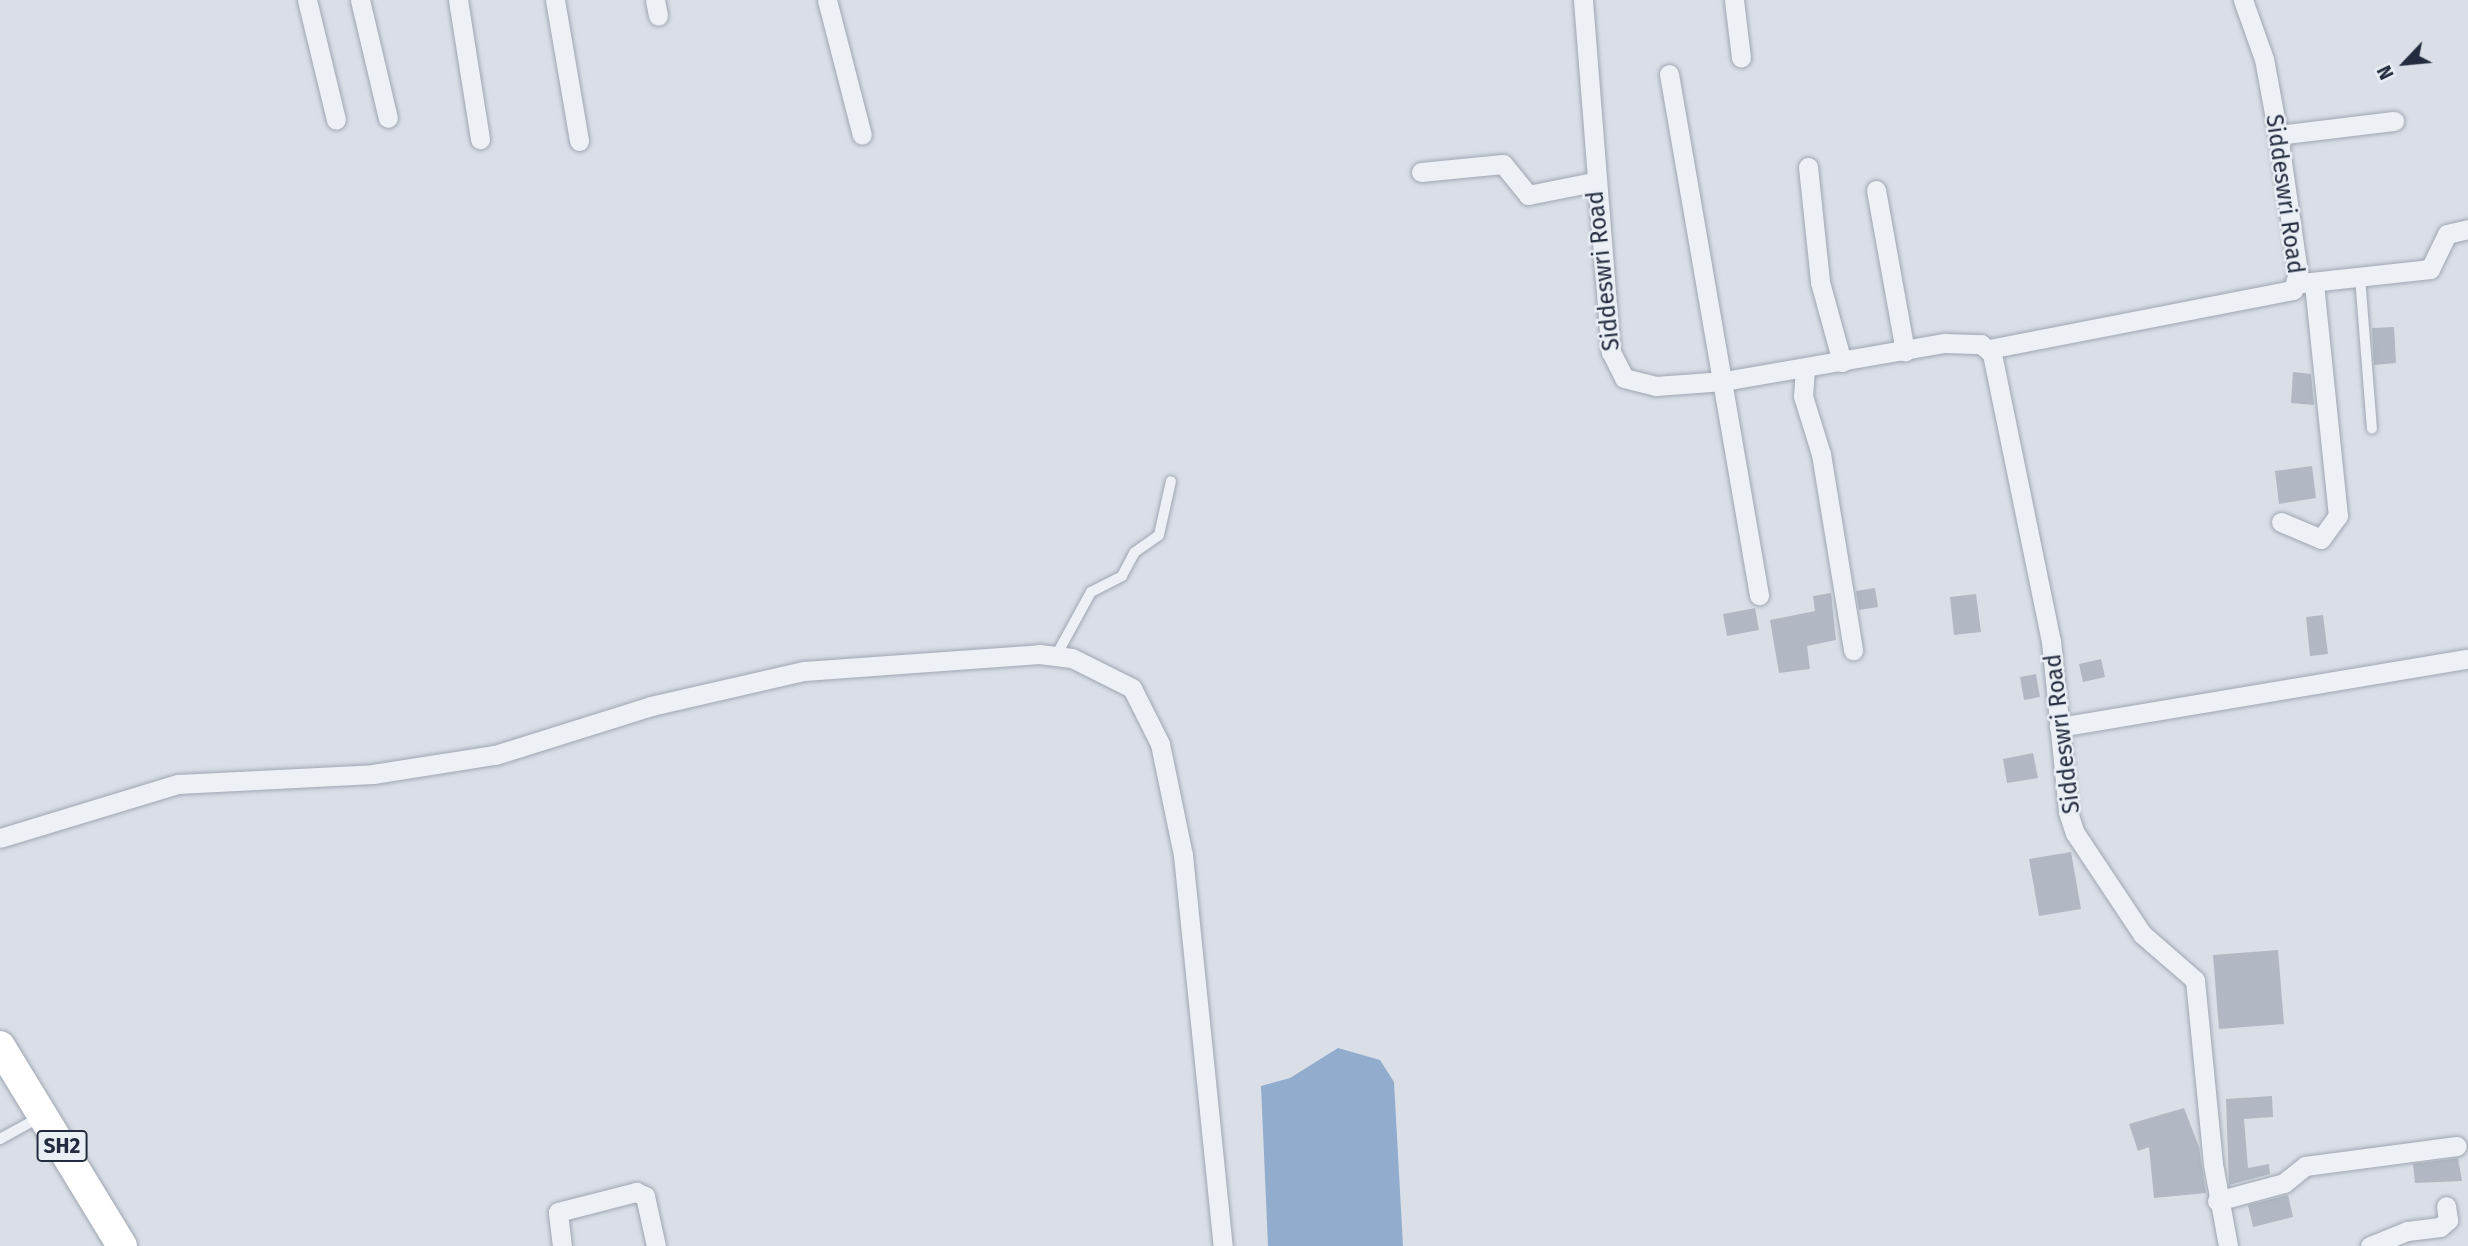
<!DOCTYPE html>
<style>
body{margin:0}
#map{position:relative;width:2468px;height:1246px;overflow:hidden;background:#dadfe7;font-family:"Fira Sans",sans-serif}
div>[style]{position:absolute}
.water>*{inset:0;background:#91accc}
.building>*{inset:0;background:#b1b8c4}
.roads{filter:drop-shadow(0 0 2px #9fa6b1) drop-shadow(0 0 2px #9fa6b1)}
.service>*{height:10px;margin:-5px;padding:0 5px;transform-origin:5px;border-radius:5px;background:#edf0f5}
.minor>*{height:19px;margin:-9.5px;padding:0 9.5px;transform-origin:9.5px;border-radius:9.5px;background:#edf0f5}
.primary>*{height:30px;margin:-15px;padding:0 15px;transform-origin:15px;border-radius:15px;background:#fff}
span{translate:-50% -50%;white-space:nowrap;text-align:center;line-height:1.15;-webkit-text-stroke:5px #eaeef5;paint-order:stroke}
.shield-label span{padding:2px 5px;background:#eaeef5;border:2px solid;border-radius:5px;-webkit-text-stroke-width:0}
.shield-label{font-size:21px;color:#232c3e;font-weight:700}
.street-label{font-size:23px;color:#232c3e}
.north{position:absolute;left:2370px;top:28px;width:70px;height:70px;-webkit-text-stroke:5px #eaeef5;paint-order:stroke;rotate:244deg;font-size:19px;font-weight:700;line-height:28px;text-align:center;color:#232c3e}
.north::after{content:'';display:block;margin:auto;width:24px;height:32px;background:#232c3e;clip-path:polygon(50% 0,100% 100%,50% 72%,0 100%)}
</style>
<div id="map">
<div class="water">
<i style="clip-path:polygon(1338px 1048px,1380px 1060px,1394px 1082px,1403px 1246px,1268px 1246px,1261px 1086px,1290px 1078px)"></i>
</div>
<div class="building">
<i style="clip-path:polygon(2394px 327px,2396px 363px,2374px 365px,2372px 328px)"></i>
<i style="clip-path:polygon(2293px 372px,2311px 374px,2314px 405px,2291px 403px)"></i>
<i style="clip-path:polygon(2312px 466px,2316px 498px,2279px 504px,2275px 471px)"></i>
<i style="clip-path:polygon(1875px 588px,1878px 607px,1859px 610px,1856px 591px)"></i>
<i style="clip-path:polygon(1831px 593px,1836px 640px,1807px 646px,1810px 669px,1779px 673px,1770px 620px,1815px 611px,1813px 596px)"></i>
<i style="clip-path:polygon(1976px 594px,1981px 632px,1954px 635px,1950px 597px)"></i>
<i style="clip-path:polygon(1755px 608px,1759px 630px,1727px 636px,1723px 614px)"></i>
<i style="clip-path:polygon(2323px 615px,2328px 654px,2310px 656px,2306px 617px)"></i>
<i style="clip-path:polygon(2101px 659px,2105px 677px,2083px 682px,2079px 664px)"></i>
<i style="clip-path:polygon(2036px 674px,2040px 697px,2024px 700px,2020px 677px)"></i>
<i style="clip-path:polygon(2033px 753px,2038px 778px,2007px 783px,2003px 759px)"></i>
<i style="clip-path:polygon(2071px 852px,2081px 909px,2039px 916px,2029px 859px)"></i>
<i style="clip-path:polygon(2278px 950px,2284px 1024px,2219px 1029px,2213px 955px)"></i>
<i style="clip-path:polygon(2272px 1096px,2273px 1117px,2244px 1119px,2248px 1168px,2269px 1164px,2270px 1174px,2229px 1185px,2226px 1099px)"></i>
<i style="clip-path:polygon(2184px 1108px,2199px 1147px,2206px 1193px,2154px 1198px,2149px 1147px,2138px 1151px,2129px 1124px)"></i>
<i style="clip-path:polygon(2458px 1158px,2462px 1181px,2415px 1183px,2413px 1164px)"></i>
<i style="clip-path:polygon(2288px 1195px,2293px 1217px,2253px 1227px,2248px 1205px)"></i>
</div>
<div class="roads">
<div class="service">
<i style="left:2360px;top:277px;width:152px;rotate:85.5deg"></i>
<i style="left:1057px;top:654px;width:71px;rotate:-61.3deg"></i>
<i style="left:1091px;top:592px;width:35px;rotate:-27deg"></i>
<i style="left:1122px;top:576px;width:27px;rotate:-62deg"></i>
<i style="left:1135px;top:552px;width:29px;rotate:-35deg"></i>
<i style="left:1159px;top:535px;width:55px;rotate:-77.5deg"></i>
<i style="left:0;top:1139px;width:46px;rotate:-28.8deg"></i>
</div>
<div class="minor">
<i style="left:307px;top:0;width:123px;rotate:76.4deg"></i>
<i style="left:360px;top:0;width:121px;rotate:76.7deg"></i>
<i style="left:458px;top:0;width:141px;rotate:81deg"></i>
<i style="left:555px;top:0;width:143px;rotate:80.3deg"></i>
<i style="left:655px;top:0;width:16px;rotate:79deg"></i>
<i style="left:827px;top:0;width:139px;rotate:75.5deg"></i>
<i style="left:1583px;top:0;width:353px;rotate:85.5deg"></i>
<i style="left:1611px;top:352px;width:29px;rotate:63deg"></i>
<i style="left:1624px;top:378px;width:33px;rotate:14deg"></i>
<i style="left:1656px;top:386px;width:68px;rotate:-4.2deg"></i>
<i style="left:1724px;top:381px;width:224px;rotate:-9.8deg"></i>
<i style="left:1945px;top:343px;width:36px;rotate:2deg"></i>
<i style="left:1981px;top:344px;width:15px;rotate:42deg"></i>
<i style="left:1992px;top:354px;width:293px;rotate:78.4deg"></i>
<i style="left:2051px;top:641px;width:172px;rotate:84.3deg"></i>
<i style="left:2068px;top:812px;width:22px;rotate:72deg"></i>
<i style="left:2075px;top:833px;width:121px;rotate:56.4deg"></i>
<i style="left:2142px;top:934px;width:70px;rotate:41deg"></i>
<i style="left:2195px;top:980px;width:185px;rotate:84.4deg"></i>
<i style="left:2213px;top:1164px;width:83px;rotate:79.6deg"></i>
<i style="left:1734px;top:0;width:58px;rotate:83.1deg"></i>
<i style="left:1669px;top:74px;width:529px;rotate:80.2deg"></i>
<i style="left:2278px;top:135px;width:117px;rotate:-6.9deg"></i>
<i style="left:1808px;top:167px;width:116px;rotate:84deg"></i>
<i style="left:1820px;top:282px;width:83px;rotate:74.6deg"></i>
<i style="left:1421px;top:172px;width:82px;rotate:-5.6deg"></i>
<i style="left:1503px;top:164px;width:40px;rotate:51deg"></i>
<i style="left:1528px;top:195px;width:66px;rotate:-11.3deg"></i>
<i style="left:1876px;top:190px;width:164px;rotate:79.8deg"></i>
<i style="left:2302px;top:283px;width:129px;rotate:-6.2deg"></i>
<i style="left:2430px;top:269px;width:39px;rotate:-64deg"></i>
<i style="left:2447px;top:234px;width:22px;rotate:-13deg"></i>
<i style="left:1989px;top:349px;width:310px;rotate:-11deg"></i>
<i style="left:2293px;top:290px;width:19px;rotate:-74deg"></i>
<i style="left:2298px;top:272px;width:138px;rotate:-98.3deg"></i>
<i style="left:2278px;top:135px;width:77px;rotate:-100.4deg"></i>
<i style="left:2264px;top:59px;width:63px;rotate:-109.6deg"></i>
<i style="left:1805px;top:368px;width:28px;rotate:94deg"></i>
<i style="left:1803px;top:396px;width:61px;rotate:72.8deg"></i>
<i style="left:1821px;top:454px;width:199px;rotate:80.7deg"></i>
<i style="left:2281px;top:522px;width:43px;rotate:23deg"></i>
<i style="left:2321px;top:539px;width:29px;rotate:-54deg"></i>
<i style="left:2338px;top:516px;width:235px;rotate:-95.9deg"></i>
<i style="left:2059px;top:727px;width:414px;rotate:-9.5deg"></i>
<i style="left:0;top:838px;width:186px;rotate:-16.9deg"></i>
<i style="left:178px;top:784px;width:195px;rotate:-2.9deg"></i>
<i style="left:373px;top:774px;width:123px;rotate:-8.9deg"></i>
<i style="left:495px;top:755px;width:164px;rotate:-17.4deg"></i>
<i style="left:651px;top:706px;width:157px;rotate:-12.9deg"></i>
<i style="left:804px;top:671px;width:236px;rotate:-4.1deg"></i>
<i style="left:1039px;top:654px;width:33px;rotate:7deg"></i>
<i style="left:1072px;top:658px;width:67px;rotate:26.6deg"></i>
<i style="left:1132px;top:688px;width:63px;rotate:63.4deg"></i>
<i style="left:1160px;top:744px;width:113px;rotate:78.3deg"></i>
<i style="left:1183px;top:855px;width:393px;rotate:84.2deg"></i>
<i style="left:2217px;top:1201px;width:69px;rotate:-15deg"></i>
<i style="left:2284px;top:1183px;width:27px;rotate:-39deg"></i>
<i style="left:2305px;top:1166px;width:153px;rotate:-7.5deg"></i>
<i style="left:562px;top:1246px;width:34px;rotate:-97deg"></i>
<i style="left:558px;top:1212px;width:81px;rotate:-14.4deg"></i>
<i style="left:636px;top:1192px;width:10px;rotate:24deg"></i>
<i style="left:645px;top:1196px;width:51px;rotate:77.6deg"></i>
<i style="left:2370px;top:1246px;width:40px;rotate:-22deg"></i>
<i style="left:2407px;top:1231px;width:33px;rotate:-7deg"></i>
<i style="left:2440px;top:1227px;width:11px;rotate:-41deg"></i>
<i style="left:2448px;top:1220px;width:14px;rotate:-98deg"></i>
</div>
<div class="primary">
<i style="left:0;top:1046px;width:234px;rotate:58.6deg"></i>
</div>
</div>
<div class="shield-label">
<span style="left:62px;top:1146px">SH2</span>
</div>
<div class="street-label">
<span style="left:2285px;top:194px;rotate:82deg">Siddeswri Road</span>
<span style="left:1603px;top:271px;rotate:-96deg">Siddeswri Road</span>
<span style="left:2062px;top:734px;rotate:-97deg">Siddeswri Road</span>
</div>
<div class="north">N</div>
</div>
